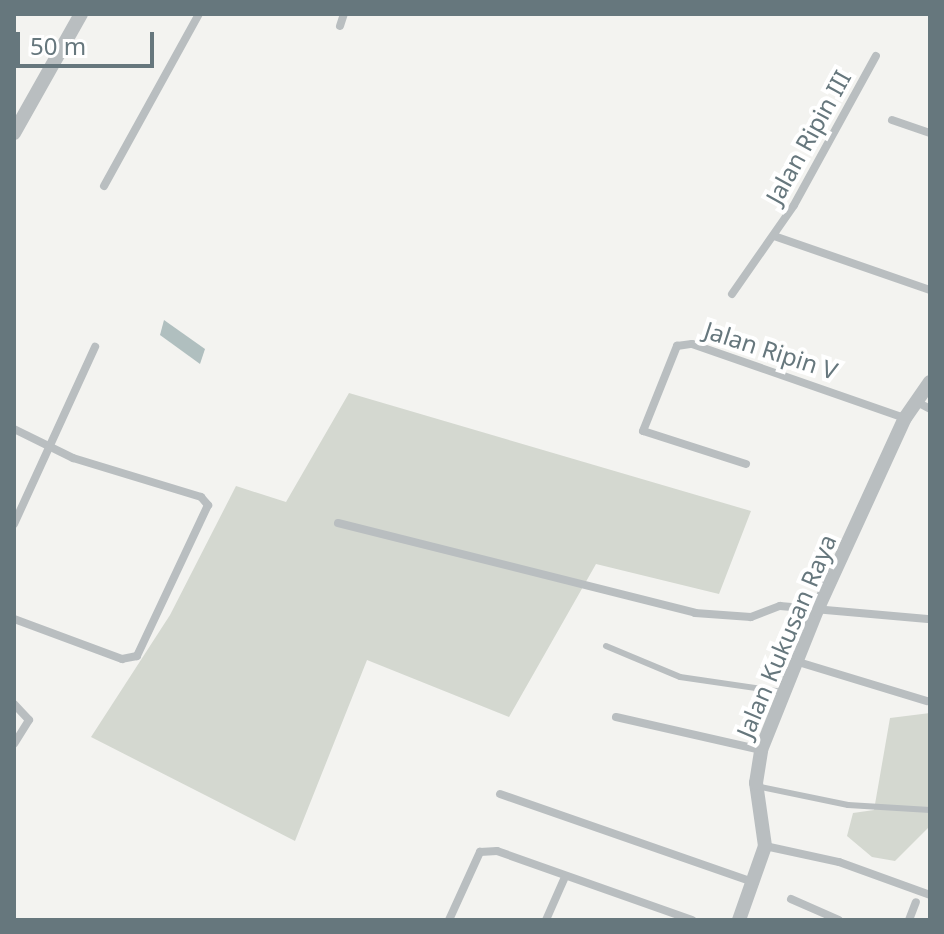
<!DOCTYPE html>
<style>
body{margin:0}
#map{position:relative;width:944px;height:934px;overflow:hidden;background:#f3f3f0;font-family:"Noto Sans",sans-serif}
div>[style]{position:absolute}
.green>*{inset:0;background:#d4d8d0}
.water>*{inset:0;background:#b0bfbf}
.service>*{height:6px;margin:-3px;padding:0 3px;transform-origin:3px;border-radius:3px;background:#b9bec0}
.minor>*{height:8px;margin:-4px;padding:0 4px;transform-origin:4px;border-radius:4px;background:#b9bec0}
.tertiary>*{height:14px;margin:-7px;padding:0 7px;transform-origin:7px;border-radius:7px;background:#b9bec0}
span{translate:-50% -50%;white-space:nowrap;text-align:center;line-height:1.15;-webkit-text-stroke:8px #fff;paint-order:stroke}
.street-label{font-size:24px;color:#66777d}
.frame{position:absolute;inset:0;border:16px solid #66777d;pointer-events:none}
.scale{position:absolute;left:16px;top:32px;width:138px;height:36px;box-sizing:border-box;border:4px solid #66777d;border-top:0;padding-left:10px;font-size:24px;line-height:28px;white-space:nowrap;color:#66777d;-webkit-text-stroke:6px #fff;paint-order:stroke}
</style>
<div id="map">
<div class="green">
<i style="clip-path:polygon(349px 393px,751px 511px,719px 594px,596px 564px,509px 717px,367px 660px,295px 841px,91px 737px,170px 615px,236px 486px,286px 502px)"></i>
<i style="clip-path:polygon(930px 713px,930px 826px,895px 861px,872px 857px,847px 836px,853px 813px,874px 810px,890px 718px)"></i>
</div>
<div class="water">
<i style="clip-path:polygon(164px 320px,205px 349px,200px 364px,160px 335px)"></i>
</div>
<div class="service">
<i style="left:606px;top:646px;width:80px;rotate:22.7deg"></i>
<i style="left:680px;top:677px;width:104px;rotate:8.3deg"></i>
<i style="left:756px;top:786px;width:94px;rotate:11.7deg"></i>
<i style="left:848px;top:805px;width:82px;rotate:3.5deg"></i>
</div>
<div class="minor">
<i style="left:340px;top:26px;width:13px;rotate:-72deg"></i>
<i style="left:892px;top:120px;width:40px;rotate:18.9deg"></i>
<i style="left:104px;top:186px;width:196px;rotate:-61.1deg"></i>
<i style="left:774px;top:236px;width:165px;rotate:19.1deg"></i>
<i style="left:732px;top:294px;width:108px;rotate:-55.1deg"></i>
<i style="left:794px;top:205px;width:170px;rotate:-61.2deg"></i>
<i style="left:917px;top:402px;width:15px;rotate:28deg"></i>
<i style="left:14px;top:429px;width:66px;rotate:26.2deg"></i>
<i style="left:73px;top:458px;width:134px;rotate:16.9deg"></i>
<i style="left:201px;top:497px;width:11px;rotate:49deg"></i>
<i style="left:208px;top:505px;width:167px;rotate:115.2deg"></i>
<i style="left:137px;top:656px;width:15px;rotate:169deg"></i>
<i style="left:122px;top:659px;width:115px;rotate:-159.7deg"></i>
<i style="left:746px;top:464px;width:108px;rotate:-162.2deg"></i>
<i style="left:643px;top:431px;width:92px;rotate:-68.2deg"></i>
<i style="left:677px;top:346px;width:15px;rotate:-8deg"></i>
<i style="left:692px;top:344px;width:225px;rotate:19.2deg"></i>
<i style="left:338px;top:523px;width:368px;rotate:14.1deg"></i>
<i style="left:695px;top:613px;width:56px;rotate:4.1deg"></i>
<i style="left:751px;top:617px;width:31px;rotate:-21deg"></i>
<i style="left:780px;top:606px;width:151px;rotate:5deg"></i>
<i style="left:14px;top:524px;width:195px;rotate:-65.4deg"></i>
<i style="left:795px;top:661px;width:138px;rotate:16.9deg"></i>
<i style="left:14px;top:704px;width:22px;rotate:47deg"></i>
<i style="left:29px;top:720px;width:28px;rotate:122deg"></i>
<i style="left:616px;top:717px;width:149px;rotate:12.8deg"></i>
<i style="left:500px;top:794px;width:270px;rotate:19.2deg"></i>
<i style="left:765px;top:846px;width:76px;rotate:12.2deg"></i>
<i style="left:839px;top:862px;width:97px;rotate:19.9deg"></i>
<i style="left:791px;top:899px;width:52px;rotate:23.6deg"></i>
<i style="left:449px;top:920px;width:75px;rotate:-65.5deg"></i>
<i style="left:480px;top:852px;width:17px;rotate:-3deg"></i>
<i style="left:497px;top:851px;width:207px;rotate:19.5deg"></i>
<i style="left:546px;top:920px;width:47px;rotate:-66.2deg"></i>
<i style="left:909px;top:920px;width:19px;rotate:-69deg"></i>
</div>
<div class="tertiary">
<i style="left:14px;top:133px;width:137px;rotate:-60.6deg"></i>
<i style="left:739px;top:920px;width:78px;rotate:-70.6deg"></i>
<i style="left:765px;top:846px;width:64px;rotate:-98.1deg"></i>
<i style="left:756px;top:783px;width:33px;rotate:-81deg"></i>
<i style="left:761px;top:750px;width:151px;rotate:-68.2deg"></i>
<i style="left:817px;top:610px;width:211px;rotate:-65.4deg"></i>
<i style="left:905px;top:418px;width:44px;rotate:-55.2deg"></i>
</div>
<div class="street-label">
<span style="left:808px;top:137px;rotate:-61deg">Jalan Ripin III</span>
<span style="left:771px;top:350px;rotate:18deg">Jalan Ripin V</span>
<span style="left:786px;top:636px;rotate:-67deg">Jalan Kukusan Raya</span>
</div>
<div class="frame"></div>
<div class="scale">50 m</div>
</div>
